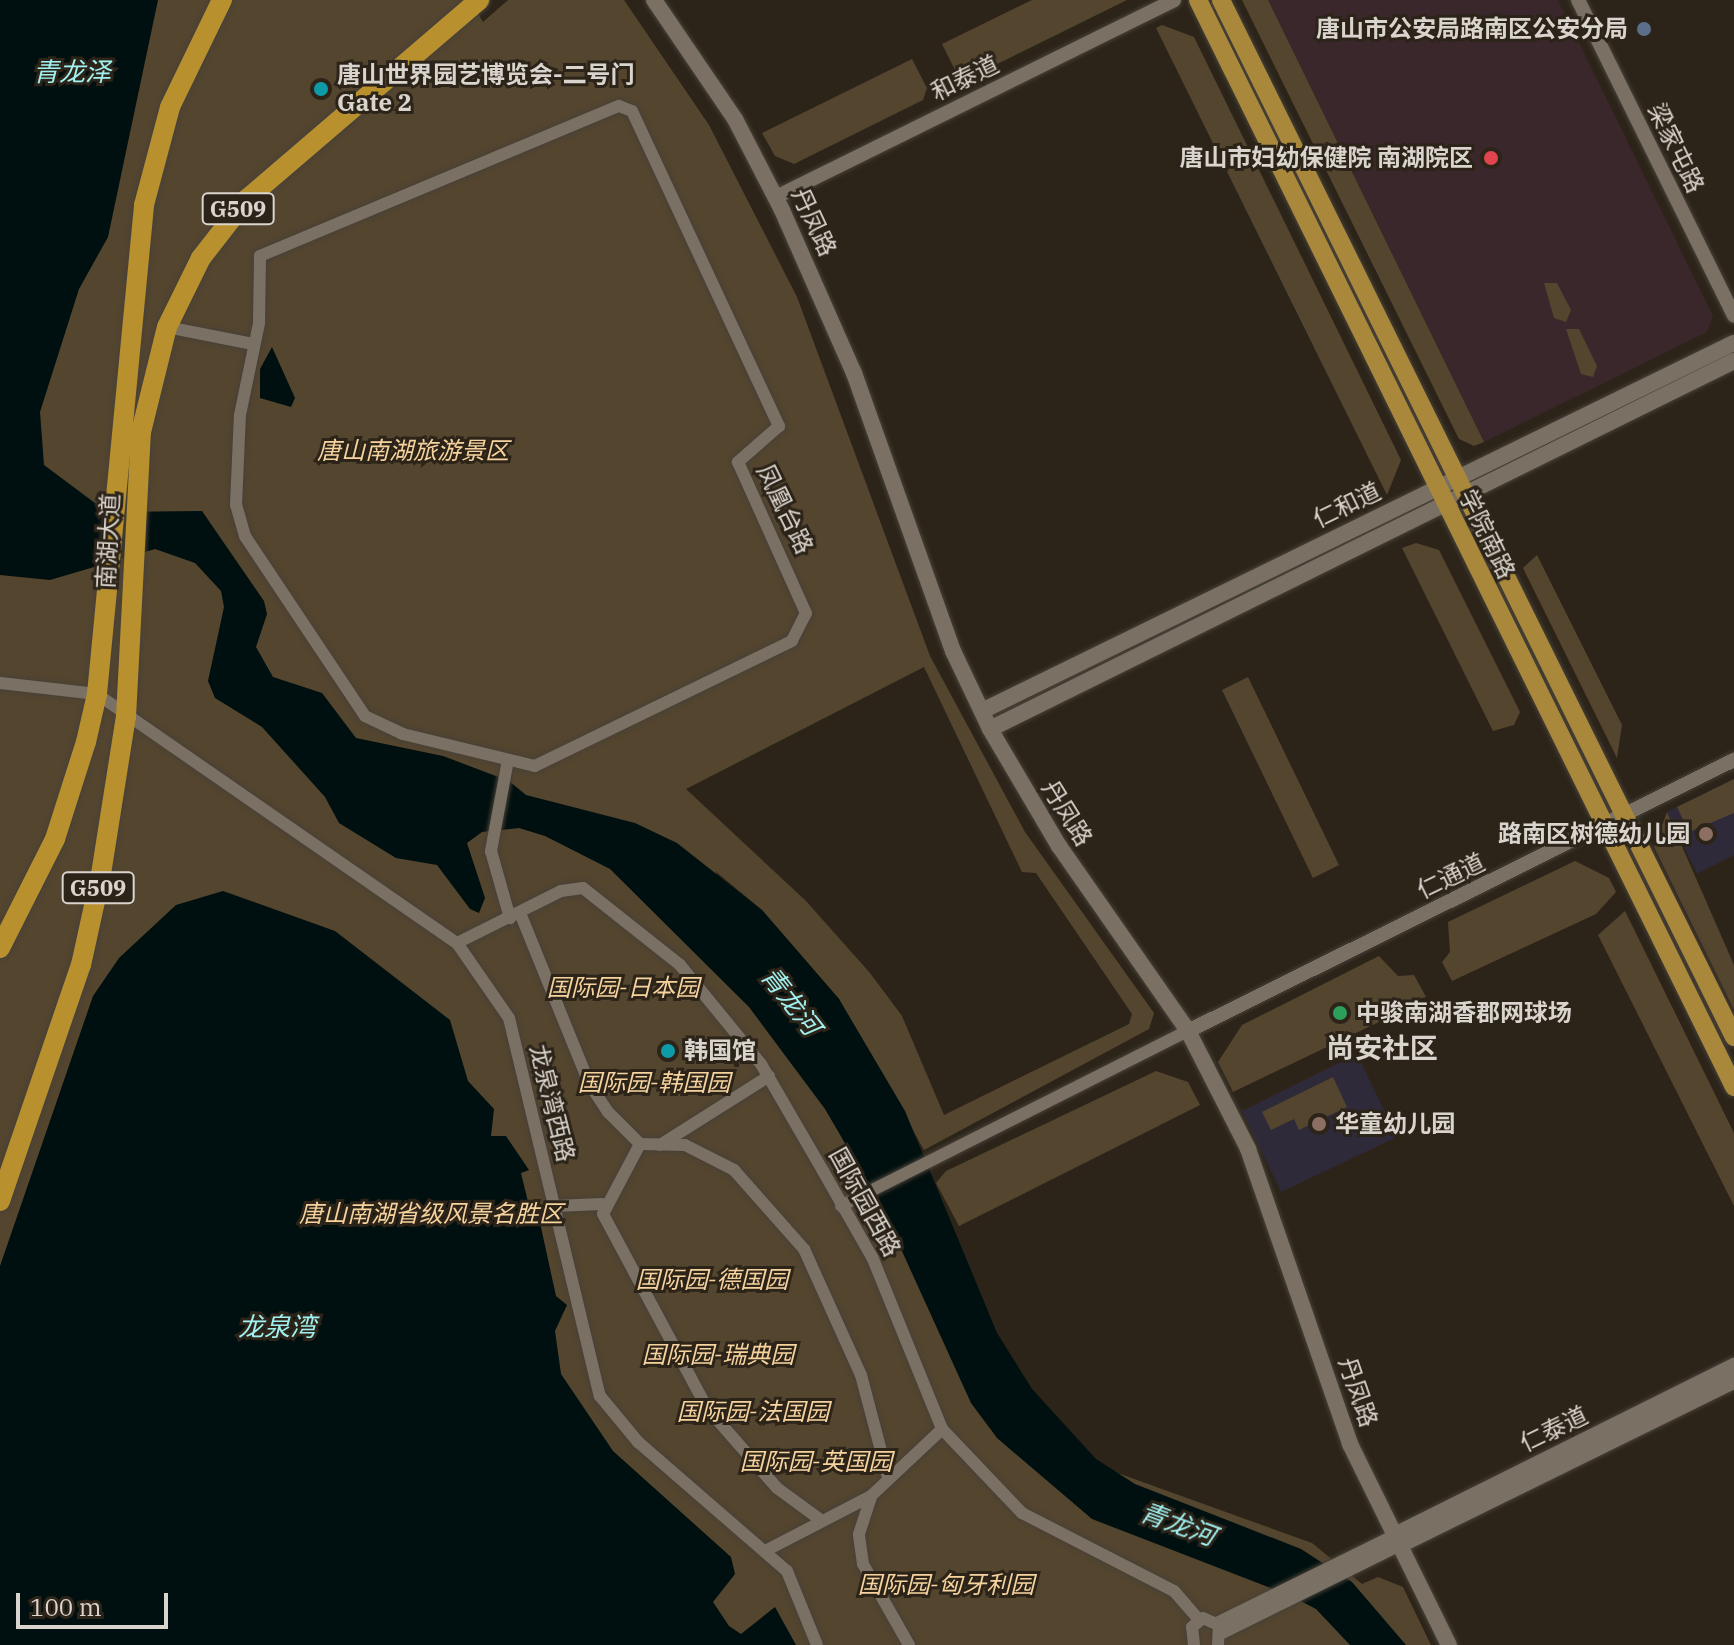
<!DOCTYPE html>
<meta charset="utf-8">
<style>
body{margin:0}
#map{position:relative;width:1734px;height:1645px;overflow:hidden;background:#2c2419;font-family:"IBM Plex Serif","Noto Sans SC",serif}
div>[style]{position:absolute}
.education>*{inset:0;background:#2f2a3a}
.medical>*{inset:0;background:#3a272b}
.green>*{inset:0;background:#54452f}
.water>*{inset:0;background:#000f0f}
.roads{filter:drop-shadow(0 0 2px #474138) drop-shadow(0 0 2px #474138)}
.minor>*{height:12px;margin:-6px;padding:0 6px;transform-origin:6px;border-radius:6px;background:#7a7164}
.tertiary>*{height:14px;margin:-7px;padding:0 7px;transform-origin:7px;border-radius:7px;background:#7a7164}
.secondary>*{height:16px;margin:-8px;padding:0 8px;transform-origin:8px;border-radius:8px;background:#7a7164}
.primary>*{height:18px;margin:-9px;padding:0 9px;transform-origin:9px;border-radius:9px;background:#a9883c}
.trunk>*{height:20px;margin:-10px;padding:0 10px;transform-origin:10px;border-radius:10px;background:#b8902e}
.dots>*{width:22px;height:22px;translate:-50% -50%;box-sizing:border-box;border:4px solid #2c2419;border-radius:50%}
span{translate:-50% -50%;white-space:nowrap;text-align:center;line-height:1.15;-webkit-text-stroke:6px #2c2419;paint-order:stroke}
.shield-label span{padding:2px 6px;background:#2c2419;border:2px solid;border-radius:6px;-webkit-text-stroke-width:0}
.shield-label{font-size:22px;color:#d9d4cd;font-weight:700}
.poi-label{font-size:24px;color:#d9d4cd;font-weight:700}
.right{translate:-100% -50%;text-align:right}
.left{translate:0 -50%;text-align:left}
.street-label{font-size:24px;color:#d9d4cd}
.park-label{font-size:24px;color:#f6d29e;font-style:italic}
.water-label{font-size:26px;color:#a0f0ef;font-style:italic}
.quarter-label{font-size:28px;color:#d9d4cd;font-weight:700}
.scale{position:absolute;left:16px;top:1593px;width:152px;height:36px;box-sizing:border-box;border:4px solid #d9d4cd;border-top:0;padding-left:10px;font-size:24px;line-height:28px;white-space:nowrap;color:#d9d4cd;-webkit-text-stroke:6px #2c2419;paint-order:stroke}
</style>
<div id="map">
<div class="education">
<i style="clip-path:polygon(1734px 779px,1734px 855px,1697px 874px,1667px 812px)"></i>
<i style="clip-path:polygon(1357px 1054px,1397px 1137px,1281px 1192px,1242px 1111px)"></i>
</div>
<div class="medical">
<i style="clip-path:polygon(1268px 0,1558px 0,1713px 316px,1707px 332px,1484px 442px)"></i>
</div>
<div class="green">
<i style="clip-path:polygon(evenodd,0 0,470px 0,483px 22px,508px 0,624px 0,709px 125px,797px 297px,930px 656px,1025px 832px,1154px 1013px,1149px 1029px,924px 1150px,839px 999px,762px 910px,715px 871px,990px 1349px,1087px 1462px,1312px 1543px,1362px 1584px,1378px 1577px,1403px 1587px,1431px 1645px,0 1645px,0 0,924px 667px,1022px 872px,1036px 873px,1132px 1014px,1129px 1024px,944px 1115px,902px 1016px,870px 973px,806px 901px,686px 789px,924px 667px)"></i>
<i style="clip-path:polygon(1032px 0,1127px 0,969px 78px,958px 76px,942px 44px)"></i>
<i style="clip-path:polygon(1242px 0,1268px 0,1484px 442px,1474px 446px,1459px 439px)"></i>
<i style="clip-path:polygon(1162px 25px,1194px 37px,1401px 460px,1387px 495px,1156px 28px)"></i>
<i style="clip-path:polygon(912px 59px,927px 88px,923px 100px,794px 164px,775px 156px,762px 133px)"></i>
<i style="clip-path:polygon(1544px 283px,1557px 283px,1571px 310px,1566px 322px,1554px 318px)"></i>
<i style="clip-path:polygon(1566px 329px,1579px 329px,1597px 366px,1593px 377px,1581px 374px)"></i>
<i style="clip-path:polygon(1416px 543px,1439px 550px,1520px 712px,1514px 725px,1493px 731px,1402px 548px)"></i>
<i style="clip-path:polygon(1537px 555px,1622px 725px,1617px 758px,1523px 568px)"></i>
<i style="clip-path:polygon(1248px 677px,1339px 865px,1313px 878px,1222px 690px)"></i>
<i style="clip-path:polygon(1734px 779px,1734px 813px,1689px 832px,1677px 807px)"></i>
<i style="clip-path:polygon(1667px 812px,1734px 965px,1734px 1010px,1654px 847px)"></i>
<i style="clip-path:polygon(1575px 861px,1609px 878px,1616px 892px,1596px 914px,1452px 981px,1442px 962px,1450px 952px,1448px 922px)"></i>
<i style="clip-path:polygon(1625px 911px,1734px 1133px,1734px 1206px,1598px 935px)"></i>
<i style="clip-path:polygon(1379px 956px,1398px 976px,1414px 975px,1426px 997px,1393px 1006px,1379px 1022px,1233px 1092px,1218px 1062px,1242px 1025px)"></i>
<i style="clip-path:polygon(1156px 1071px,1188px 1082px,1200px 1105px,959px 1226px,936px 1183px,946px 1171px)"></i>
<i style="clip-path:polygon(1333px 1077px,1347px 1107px,1299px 1130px,1294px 1119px,1271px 1130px,1262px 1112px)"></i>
</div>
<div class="water">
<i style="clip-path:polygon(0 0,158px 0,108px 237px,79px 289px,40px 412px,44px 465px,107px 512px,202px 511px,264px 601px,267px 614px,256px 647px,273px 677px,322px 693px,356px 738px,443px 756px,509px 781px,526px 795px,635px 823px,677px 843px,762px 910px,839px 999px,905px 1111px,997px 1333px,1032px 1389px,1096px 1459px,1135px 1484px,1301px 1549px,1352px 1582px,1406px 1645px,1350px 1645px,1316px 1609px,1289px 1595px,1092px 1519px,997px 1438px,971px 1403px,881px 1205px,825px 1109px,749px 1007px,610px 869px,545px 836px,519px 828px,482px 832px,467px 843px,485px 898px,479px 913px,470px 909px,437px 865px,396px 858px,339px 823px,325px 797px,262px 727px,215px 698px,208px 681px,224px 607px,221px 591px,195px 563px,155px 549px,50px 580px,0 575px)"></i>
<i style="clip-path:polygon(272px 347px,295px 398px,291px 407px,260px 398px,260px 369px)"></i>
<i style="clip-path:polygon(223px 891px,335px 931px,450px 1020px,468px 1081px,494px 1109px,491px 1136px,506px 1136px,529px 1170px,521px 1173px,528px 1202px,537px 1209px,556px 1296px,567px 1305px,555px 1331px,561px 1374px,613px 1451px,731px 1557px,735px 1574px,713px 1602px,729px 1626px,741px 1634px,775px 1607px,796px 1645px,0 1645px,0 1266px,93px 996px,119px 958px,176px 905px)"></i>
</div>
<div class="roads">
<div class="minor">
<i style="left:619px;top:106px;width:14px;rotate:21deg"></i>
<i style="left:632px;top:111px;width:348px;rotate:65deg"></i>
<i style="left:779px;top:426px;width:55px;rotate:138.7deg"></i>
<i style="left:738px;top:462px;width:166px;rotate:65.8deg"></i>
<i style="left:806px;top:613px;width:31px;rotate:117deg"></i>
<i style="left:792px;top:641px;width:286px;rotate:154.1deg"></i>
<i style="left:535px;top:766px;width:136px;rotate:-166.4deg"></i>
<i style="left:403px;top:734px;width:42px;rotate:-154.7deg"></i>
<i style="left:365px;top:716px;width:216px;rotate:-123.7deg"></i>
<i style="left:245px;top:536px;width:32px;rotate:-106deg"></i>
<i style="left:236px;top:505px;width:90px;rotate:-87.5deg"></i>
<i style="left:240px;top:415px;width:94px;rotate:-78.3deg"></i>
<i style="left:259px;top:323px;width:67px;rotate:-89.1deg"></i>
<i style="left:260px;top:256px;width:389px;rotate:-22.7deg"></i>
<i style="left:167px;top:327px;width:88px;rotate:11.2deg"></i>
<i style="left:0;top:683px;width:98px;rotate:6.5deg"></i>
<i style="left:97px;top:694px;width:438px;rotate:34.7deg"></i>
<i style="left:457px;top:943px;width:91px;rotate:55.3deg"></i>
<i style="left:509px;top:1018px;width:389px;rotate:76.5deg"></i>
<i style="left:600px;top:1396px;width:60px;rotate:50.4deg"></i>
<i style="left:638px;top:1442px;width:197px;rotate:40.9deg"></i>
<i style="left:787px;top:1571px;width:80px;rotate:67.9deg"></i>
<i style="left:508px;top:760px;width:93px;rotate:100.6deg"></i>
<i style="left:491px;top:851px;width:70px;rotate:74.2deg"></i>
<i style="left:520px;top:913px;width:183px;rotate:67.9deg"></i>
<i style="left:589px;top:1083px;width:35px;rotate:57deg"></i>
<i style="left:608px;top:1112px;width:45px;rotate:45deg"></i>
<i style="left:640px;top:1144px;width:45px;rotate:1.3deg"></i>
<i style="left:685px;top:1145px;width:55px;rotate:27deg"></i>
<i style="left:734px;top:1170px;width:106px;rotate:48.5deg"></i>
<i style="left:804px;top:1249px;width:138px;rotate:65.7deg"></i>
<i style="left:861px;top:1375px;width:106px;rotate:75.2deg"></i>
<i style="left:457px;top:943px;width:116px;rotate:-26.6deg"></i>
<i style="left:561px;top:891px;width:22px;rotate:-8deg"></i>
<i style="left:583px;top:888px;width:124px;rotate:38.4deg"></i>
<i style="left:680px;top:965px;width:128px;rotate:50.7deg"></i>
<i style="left:761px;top:1064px;width:124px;rotate:59.9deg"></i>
<i style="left:823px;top:1171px;width:101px;rotate:60.4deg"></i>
<i style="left:873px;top:1259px;width:183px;rotate:67.9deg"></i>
<i style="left:942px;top:1429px;width:116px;rotate:46.4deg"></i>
<i style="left:1022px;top:1513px;width:171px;rotate:27.2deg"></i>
<i style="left:1174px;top:1591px;width:38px;rotate:49deg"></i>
<i style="left:640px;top:1144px;width:79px;rotate:117.9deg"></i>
<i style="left:603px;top:1214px;width:220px;rotate:61.8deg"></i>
<i style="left:707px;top:1408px;width:106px;rotate:48.8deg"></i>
<i style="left:777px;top:1488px;width:51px;rotate:36.2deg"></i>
<i style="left:660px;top:1145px;width:129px;rotate:-32.3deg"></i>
<i style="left:555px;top:1206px;width:47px;rotate:-2.4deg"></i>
<i style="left:841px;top:1206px;width:389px;rotate:-26.8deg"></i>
<i style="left:767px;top:1550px;width:117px;rotate:-27.4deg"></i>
<i style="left:1217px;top:1623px;width:199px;rotate:-26.3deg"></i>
<i style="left:1222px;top:1633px;width:199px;rotate:-26.3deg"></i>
<i style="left:909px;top:1645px;width:93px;rotate:-119.6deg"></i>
<i style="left:863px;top:1564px;width:30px;rotate:-98deg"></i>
<i style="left:859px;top:1534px;width:40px;rotate:-72deg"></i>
<i style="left:871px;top:1496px;width:98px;rotate:-43.3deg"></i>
<i style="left:1194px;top:1645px;width:18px;rotate:-96deg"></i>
<i style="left:1192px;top:1627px;width:14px;rotate:-39deg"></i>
<i style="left:1203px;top:1618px;width:17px;rotate:24deg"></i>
<i style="left:1219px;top:1625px;width:20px;rotate:93deg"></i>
</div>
<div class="tertiary">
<i style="left:1578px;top:0;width:352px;rotate:63.7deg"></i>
<i style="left:776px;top:197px;width:444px;rotate:-26.3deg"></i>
<i style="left:1188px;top:1031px;width:610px;rotate:-26.4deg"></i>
</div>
<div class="secondary">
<i style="left:654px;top:0;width:144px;rotate:55.8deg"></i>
<i style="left:735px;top:119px;width:102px;rotate:62.7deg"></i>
<i style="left:782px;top:210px;width:178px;rotate:66.2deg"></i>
<i style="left:854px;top:373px;width:295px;rotate:70.4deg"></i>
<i style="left:953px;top:651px;width:86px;rotate:64.6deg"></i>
<i style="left:990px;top:729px;width:136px;rotate:59.5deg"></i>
<i style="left:1059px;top:846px;width:226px;rotate:55.1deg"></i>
<i style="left:1188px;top:1031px;width:132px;rotate:63deg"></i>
<i style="left:1248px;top:1149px;width:312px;rotate:70.9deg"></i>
<i style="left:1350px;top:1444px;width:224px;rotate:63.8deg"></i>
<i style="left:982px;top:711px;width:837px;rotate:-26.08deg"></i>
<i style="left:990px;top:729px;width:830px;rotate:-26.32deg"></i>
<i style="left:1395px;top:1535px;width:379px;rotate:-26.5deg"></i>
<i style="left:1400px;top:1545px;width:372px;rotate:-26.2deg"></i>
</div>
<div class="primary">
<i style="left:1198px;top:0;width:1212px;rotate:63.75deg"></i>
<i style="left:1221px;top:0;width:1157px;rotate:63.68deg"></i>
</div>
<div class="trunk">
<i style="left:0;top:948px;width:122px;rotate:-63.2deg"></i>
<i style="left:55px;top:839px;width:102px;rotate:-72.3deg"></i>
<i style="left:86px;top:742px;width:49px;rotate:-77.1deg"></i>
<i style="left:97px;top:694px;width:491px;rotate:-84.5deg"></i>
<i style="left:144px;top:205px;width:101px;rotate:-75.1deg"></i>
<i style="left:170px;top:107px;width:119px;rotate:-64.1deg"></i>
<i style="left:0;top:1201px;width:250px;rotate:-71.1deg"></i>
<i style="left:81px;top:965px;width:93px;rotate:-77.6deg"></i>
<i style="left:101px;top:874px;width:159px;rotate:-81deg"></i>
<i style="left:126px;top:717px;width:285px;rotate:-87deg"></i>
<i style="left:141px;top:432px;width:108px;rotate:-76.1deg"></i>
<i style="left:167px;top:327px;width:77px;rotate:-63.8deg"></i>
<i style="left:201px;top:258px;width:75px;rotate:-52.1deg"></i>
<i style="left:247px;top:199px;width:306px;rotate:-40.6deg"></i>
</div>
</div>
<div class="dots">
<i style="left:1644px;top:29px;background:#5c6f8a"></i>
<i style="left:321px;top:89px;background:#0f9aa8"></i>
<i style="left:1491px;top:158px;background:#e0444e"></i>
<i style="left:1706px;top:834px;background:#8d6e63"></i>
<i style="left:1340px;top:1013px;background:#2e9e5b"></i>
<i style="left:668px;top:1051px;background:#0f9aa8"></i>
<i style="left:1319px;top:1124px;background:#8d6e63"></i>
</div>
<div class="shield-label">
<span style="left:238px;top:209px">G509</span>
<span style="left:98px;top:888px">G509</span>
</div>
<div class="poi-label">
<span class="right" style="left:1628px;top:29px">唐山市公安局路南区公安分局</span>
<span class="left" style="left:337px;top:89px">唐山世界园艺博览会-二号门<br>Gate 2</span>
<span class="right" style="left:1473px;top:158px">唐山市妇幼保健院 南湖院区</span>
<span class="right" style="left:1690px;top:834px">路南区树德幼儿园</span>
<span class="left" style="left:1356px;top:1013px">中骏南湖香郡网球场</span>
<span class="left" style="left:684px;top:1051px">韩国馆</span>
<span class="left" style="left:1335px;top:1124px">华童幼儿园</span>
</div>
<div class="street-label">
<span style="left:965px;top:78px;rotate:-26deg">和泰道</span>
<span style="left:1676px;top:148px;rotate:64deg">梁家屯路</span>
<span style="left:814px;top:222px;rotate:65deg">丹凤路</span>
<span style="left:1347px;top:505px;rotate:-26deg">仁和道</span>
<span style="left:785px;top:509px;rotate:64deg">凤凰台路</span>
<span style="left:1487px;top:534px;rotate:64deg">学院南路</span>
<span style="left:108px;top:541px;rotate:-87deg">南湖大道</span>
<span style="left:1067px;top:813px;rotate:58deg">丹凤路</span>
<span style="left:1451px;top:876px;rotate:-26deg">仁通道</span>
<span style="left:552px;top:1103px;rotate:76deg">龙泉湾西路</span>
<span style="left:865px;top:1202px;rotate:61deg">国际园西路</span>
<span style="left:1358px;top:1392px;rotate:71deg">丹凤路</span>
<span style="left:1554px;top:1429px;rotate:-26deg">仁泰道</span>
</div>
<div class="park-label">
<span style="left:413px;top:451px">唐山南湖旅游景区</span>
<span style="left:623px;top:988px">国际园-日本园</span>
<span style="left:654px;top:1083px">国际园-韩国园</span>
<span style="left:431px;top:1214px">唐山南湖省级风景名胜区</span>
<span style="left:712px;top:1280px">国际园-德国园</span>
<span style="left:718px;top:1355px">国际园-瑞典园</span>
<span style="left:753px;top:1412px">国际园-法国园</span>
<span style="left:816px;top:1462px">国际园-英国园</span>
<span style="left:946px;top:1585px">国际园-匈牙利园</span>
</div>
<div class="water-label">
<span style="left:72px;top:72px">青龙泽</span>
<span style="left:791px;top:1001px;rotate:52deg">青龙河</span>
<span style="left:277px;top:1327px">龙泉湾</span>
<span style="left:1178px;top:1524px;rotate:20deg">青龙河</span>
</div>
<div class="quarter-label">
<span style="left:1382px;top:1048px">尚安社区</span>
</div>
<div class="scale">100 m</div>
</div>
